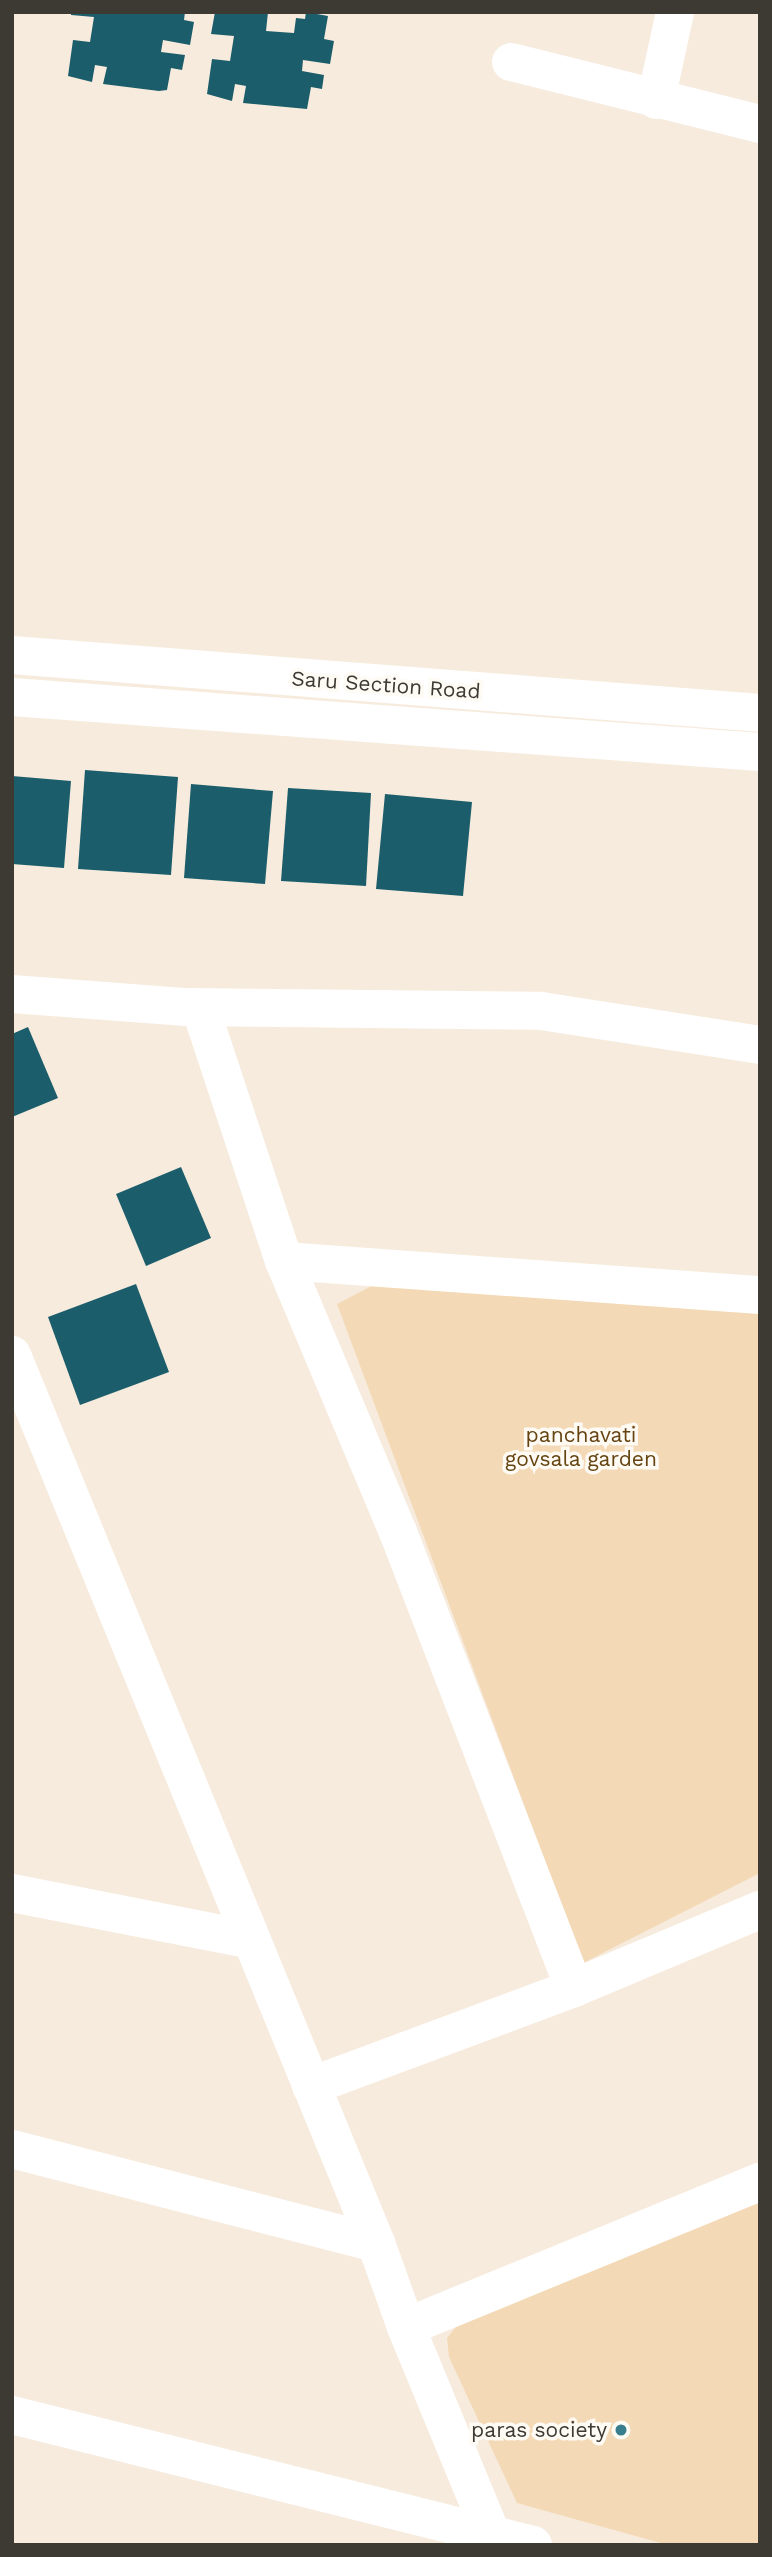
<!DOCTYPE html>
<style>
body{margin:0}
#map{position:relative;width:772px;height:2557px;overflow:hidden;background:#f7ebdd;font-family:"Work Sans",sans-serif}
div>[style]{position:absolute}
.green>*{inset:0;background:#f4d9b6}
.building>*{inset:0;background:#1b5d6b}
.minor>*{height:38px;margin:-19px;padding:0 19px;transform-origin:19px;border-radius:19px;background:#fff}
.dots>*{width:19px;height:19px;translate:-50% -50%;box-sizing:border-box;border:4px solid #fefaf4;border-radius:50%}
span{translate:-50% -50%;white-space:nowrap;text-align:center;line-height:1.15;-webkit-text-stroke:7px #fefaf4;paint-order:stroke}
.street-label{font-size:21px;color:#3d3933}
.park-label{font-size:21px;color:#654411}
.poi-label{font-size:21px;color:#3d3933}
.right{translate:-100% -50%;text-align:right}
.frame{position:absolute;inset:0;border:14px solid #3d3933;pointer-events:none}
</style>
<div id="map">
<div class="green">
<i style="clip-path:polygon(395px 1274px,760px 1297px,760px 1873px,583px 1963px,337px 1304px)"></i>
<i style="clip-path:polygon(760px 2197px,760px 2545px,668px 2545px,517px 2503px,449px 2357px,447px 2338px,456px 2327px)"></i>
</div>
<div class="building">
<i style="clip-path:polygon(71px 12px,185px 12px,184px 20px,194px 22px,190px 45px,163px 40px,161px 52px,185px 55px,182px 70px,171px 68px,167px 90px,159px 91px,103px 84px,107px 67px,95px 65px,92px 82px,68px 76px,73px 40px,90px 42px,94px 17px,71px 15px)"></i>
<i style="clip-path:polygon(215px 12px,268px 12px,266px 31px,294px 33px,296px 18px,305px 19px,306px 12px,328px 16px,324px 39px,334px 41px,330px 64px,303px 60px,302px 71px,324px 75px,322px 89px,311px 87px,307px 109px,243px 103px,246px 86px,235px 84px,232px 101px,207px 94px,212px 59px,230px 61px,234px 36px,211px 34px)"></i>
<i style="clip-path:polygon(85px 770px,178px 777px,171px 875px,78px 869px)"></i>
<i style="clip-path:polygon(12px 776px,71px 781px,64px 868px,12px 864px)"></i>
<i style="clip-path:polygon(191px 784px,273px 791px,265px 884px,184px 878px)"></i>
<i style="clip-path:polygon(288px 788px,371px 793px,366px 886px,281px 881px)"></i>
<i style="clip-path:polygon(385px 794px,472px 802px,463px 896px,376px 889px)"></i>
<i style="clip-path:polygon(28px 1027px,58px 1098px,12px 1117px,12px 1034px)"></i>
<i style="clip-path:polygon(181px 1167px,211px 1238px,146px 1266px,116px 1194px)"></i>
<i style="clip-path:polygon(136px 1284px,169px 1372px,80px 1405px,48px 1317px)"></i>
</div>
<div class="minor">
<i style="left:511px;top:62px;width:257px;rotate:14deg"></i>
<i style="left:656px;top:100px;width:90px;rotate:-77.8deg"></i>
<i style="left:12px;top:655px;width:750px;rotate:4.43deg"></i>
<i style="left:12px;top:697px;width:750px;rotate:4.21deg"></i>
<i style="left:12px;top:994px;width:172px;rotate:4.3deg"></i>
<i style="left:184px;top:1007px;width:357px;rotate:0.6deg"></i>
<i style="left:541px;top:1011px;width:222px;rotate:8.8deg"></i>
<i style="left:200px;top:1007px;width:268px;rotate:71.7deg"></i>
<i style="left:284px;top:1261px;width:294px;rotate:67.2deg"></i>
<i style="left:398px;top:1532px;width:489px;rotate:68.9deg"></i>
<i style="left:284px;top:1261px;width:477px;rotate:4.1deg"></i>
<i style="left:12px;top:1355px;width:960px;rotate:67.71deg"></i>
<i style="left:376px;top:2243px;width:89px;rotate:70.3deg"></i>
<i style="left:406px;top:2327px;width:236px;rotate:67.6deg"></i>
<i style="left:12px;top:1893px;width:244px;rotate:11.1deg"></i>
<i style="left:311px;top:2086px;width:281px;rotate:-20.4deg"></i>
<i style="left:574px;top:1988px;width:202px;rotate:-22.8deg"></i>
<i style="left:12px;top:2149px;width:376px;rotate:14.5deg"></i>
<i style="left:406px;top:2327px;width:383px;rotate:-22.3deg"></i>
<i style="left:12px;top:2415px;width:537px;rotate:14.01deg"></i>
</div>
<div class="dots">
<i style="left:621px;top:2430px;background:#3a7e8d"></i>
</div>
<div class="street-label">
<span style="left:386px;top:685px;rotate:4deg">Saru Section Road</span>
</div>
<div class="park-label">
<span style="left:581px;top:1447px">panchavati<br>govsala garden</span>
</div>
<div class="poi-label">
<span class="right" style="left:607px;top:2430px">paras society</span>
</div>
<div class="frame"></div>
</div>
